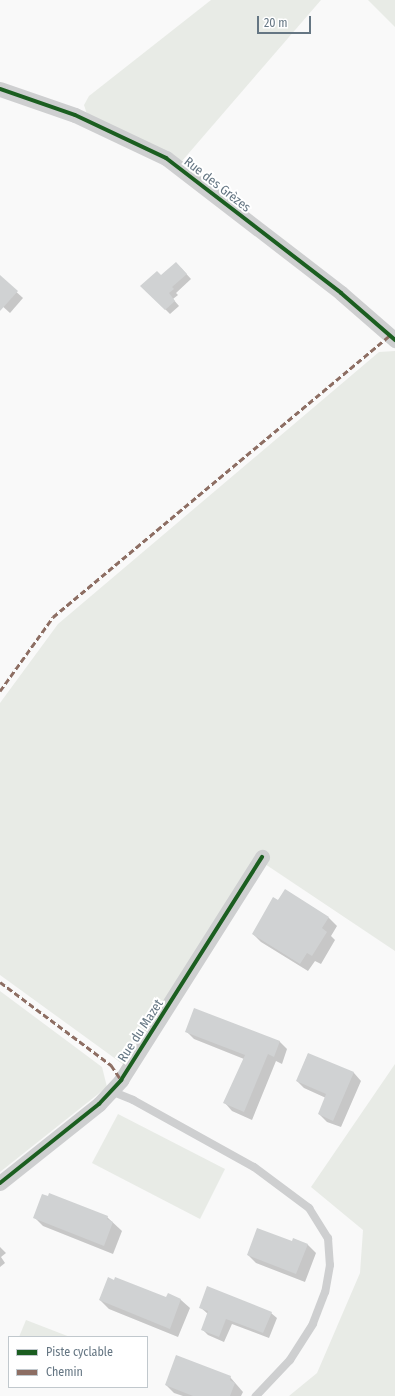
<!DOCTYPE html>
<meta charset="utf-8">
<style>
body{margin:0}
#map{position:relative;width:395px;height:1396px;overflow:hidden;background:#f9f9f9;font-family:"Fira Sans Condensed",sans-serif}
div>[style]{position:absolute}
.green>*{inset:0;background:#e8ebe6}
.shadow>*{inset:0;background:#0003}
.building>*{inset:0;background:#d0d2d3}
.lane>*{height:8px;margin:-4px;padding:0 4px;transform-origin:4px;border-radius:4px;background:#cecfd0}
.street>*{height:15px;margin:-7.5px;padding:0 7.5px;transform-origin:7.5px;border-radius:7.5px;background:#cecfd0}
.quiet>*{height:3px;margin-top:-1.5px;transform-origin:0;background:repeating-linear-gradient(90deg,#8d6e63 0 6px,transparent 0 9px)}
.cycleway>*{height:4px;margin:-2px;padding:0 2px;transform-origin:2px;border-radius:2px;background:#1b5e20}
span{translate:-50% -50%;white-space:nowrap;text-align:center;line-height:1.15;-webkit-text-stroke:4px #fff;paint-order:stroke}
.street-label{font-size:13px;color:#657683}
.legend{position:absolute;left:8px;top:1336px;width:140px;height:52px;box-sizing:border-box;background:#fff;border:1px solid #c1c8cd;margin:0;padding:5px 7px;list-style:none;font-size:12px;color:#657683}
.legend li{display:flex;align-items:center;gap:8px;height:20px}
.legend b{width:20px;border:1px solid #c1c8cd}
.scale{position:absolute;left:257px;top:16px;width:54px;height:18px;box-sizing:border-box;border:2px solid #657683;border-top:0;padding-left:5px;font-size:12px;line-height:14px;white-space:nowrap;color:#657683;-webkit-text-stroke:3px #fff;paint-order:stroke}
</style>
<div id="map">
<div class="green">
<i style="clip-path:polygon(211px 0,321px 0,182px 161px,88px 117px,84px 105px,89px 96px)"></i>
<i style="clip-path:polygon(368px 0,395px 0,395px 27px)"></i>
<i style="clip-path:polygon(395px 351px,395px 951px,256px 858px,124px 1065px,0 975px,0 703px,58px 624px,379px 352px)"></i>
<i style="clip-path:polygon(0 991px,102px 1067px,107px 1087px,0 1172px)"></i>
<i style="clip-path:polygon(395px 1064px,395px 1396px,289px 1396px,317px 1373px,360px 1273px,363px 1230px,311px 1187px)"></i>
<i style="clip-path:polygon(118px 1114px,225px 1169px,200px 1219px,92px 1163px)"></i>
<i style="clip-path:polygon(26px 1320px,70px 1337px,19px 1337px)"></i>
</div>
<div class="shadow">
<i style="clip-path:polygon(181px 268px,191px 279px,176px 293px,178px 295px,173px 299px,179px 306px,170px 314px,142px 286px)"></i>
<i style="clip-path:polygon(0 277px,23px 298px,10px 313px,0 304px)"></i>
<i style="clip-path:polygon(285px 891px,329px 918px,337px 926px,331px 936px,335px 940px,321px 964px,315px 961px,308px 971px,261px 942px,253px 934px)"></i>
<i style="clip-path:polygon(186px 1031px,279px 1041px,287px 1049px,282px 1064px,276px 1061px,252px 1120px,232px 1111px,225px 1103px,244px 1059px,194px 1039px)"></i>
<i style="clip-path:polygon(308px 1054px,354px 1073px,361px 1081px,341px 1127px,327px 1122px,319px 1114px,326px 1098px,304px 1088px,297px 1081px)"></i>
<i style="clip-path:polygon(34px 1217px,107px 1217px,122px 1231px,113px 1254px,43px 1226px)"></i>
<i style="clip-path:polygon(294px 1239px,308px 1245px,316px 1253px,305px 1282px,256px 1263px,248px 1255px,292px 1242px)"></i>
<i style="clip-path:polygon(0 1247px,6px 1253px,1px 1257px,5px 1263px,0 1267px)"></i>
<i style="clip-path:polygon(168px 1295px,181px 1300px,190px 1308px,178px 1337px,109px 1309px,100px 1300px,167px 1299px)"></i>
<i style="clip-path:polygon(200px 1307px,271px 1313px,277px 1318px,269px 1338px,232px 1324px,224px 1342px,208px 1335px,202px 1329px,208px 1314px)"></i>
<i style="clip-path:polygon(177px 1356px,230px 1377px,243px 1392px,241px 1396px,183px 1396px,174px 1393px,166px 1385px)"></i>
</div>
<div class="building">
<i style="clip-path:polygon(176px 262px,187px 274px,172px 287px,174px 289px,169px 293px,175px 301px,165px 310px,140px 286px,157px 271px,161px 275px)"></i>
<i style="clip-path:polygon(0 275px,18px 291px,0 311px)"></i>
<i style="clip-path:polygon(285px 889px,329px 917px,322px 928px,327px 932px,312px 956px,307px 953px,300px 964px,252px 934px,273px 897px,278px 900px)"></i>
<i style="clip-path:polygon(194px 1008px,280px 1041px,274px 1057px,268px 1054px,244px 1112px,223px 1103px,245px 1055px,185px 1032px)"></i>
<i style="clip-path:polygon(308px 1053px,354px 1072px,333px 1121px,318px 1114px,326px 1094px,296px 1081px)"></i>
<i style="clip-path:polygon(49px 1193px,108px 1216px,107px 1219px,113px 1222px,104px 1246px,33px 1218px,42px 1194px,48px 1196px)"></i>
<i style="clip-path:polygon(257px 1228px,292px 1241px,293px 1238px,308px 1244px,296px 1274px,247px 1255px)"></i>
<i style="clip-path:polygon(108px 1277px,114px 1280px,115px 1277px,166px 1297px,168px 1293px,181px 1299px,170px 1329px,99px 1300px)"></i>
<i style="clip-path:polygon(207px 1286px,272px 1312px,263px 1333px,226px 1319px,219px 1337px,201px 1330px,208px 1311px,199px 1308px)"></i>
<i style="clip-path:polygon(176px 1355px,231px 1376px,230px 1380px,235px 1383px,230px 1396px,193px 1396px,165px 1385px)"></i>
</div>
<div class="lane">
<i style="left:111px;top:1091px;width:24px;rotate:22deg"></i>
<i style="left:133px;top:1100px;width:138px;rotate:29deg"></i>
<i style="left:254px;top:1167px;width:69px;rotate:36.7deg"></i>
<i style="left:309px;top:1208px;width:36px;rotate:58deg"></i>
<i style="left:328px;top:1238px;width:27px;rotate:86deg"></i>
<i style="left:330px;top:1265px;width:27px;rotate:100deg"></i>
<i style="left:325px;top:1292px;width:34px;rotate:111deg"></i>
<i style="left:313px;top:1324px;width:43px;rotate:122.6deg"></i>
<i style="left:290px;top:1360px;width:50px;rotate:133.4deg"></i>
</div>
<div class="street">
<i style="left:0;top:89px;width:79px;rotate:19.1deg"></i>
<i style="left:75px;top:115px;width:101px;rotate:25.3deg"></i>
<i style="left:166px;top:158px;width:221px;rotate:37.6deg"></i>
<i style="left:341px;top:293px;width:72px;rotate:41deg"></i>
<i style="left:0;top:1183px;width:127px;rotate:-38.6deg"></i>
<i style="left:99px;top:1104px;width:33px;rotate:-47deg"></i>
<i style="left:121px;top:1080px;width:264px;rotate:-57.7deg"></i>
</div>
<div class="quiet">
<i style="left:0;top:691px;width:91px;rotate:-54.4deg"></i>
<i style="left:53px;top:617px;width:439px;rotate:-39.9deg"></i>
<i style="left:0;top:982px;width:139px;rotate:36.8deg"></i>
<i style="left:111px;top:1065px;width:18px;rotate:56deg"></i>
</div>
<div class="cycleway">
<i style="left:0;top:89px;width:79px;rotate:19.1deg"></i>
<i style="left:75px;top:115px;width:101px;rotate:25.3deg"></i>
<i style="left:166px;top:158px;width:221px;rotate:37.6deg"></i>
<i style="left:341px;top:293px;width:72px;rotate:41deg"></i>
<i style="left:0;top:1183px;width:127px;rotate:-38.6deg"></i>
<i style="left:99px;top:1104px;width:33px;rotate:-47deg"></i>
<i style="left:121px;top:1080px;width:264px;rotate:-57.7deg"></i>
</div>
<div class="street-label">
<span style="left:217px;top:185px;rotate:38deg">Rue des Grèzes</span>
<span style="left:141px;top:1031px;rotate:-57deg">Rue du Mazet</span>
</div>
<ul class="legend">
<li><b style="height:5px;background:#1b5e20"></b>Piste cyclable</li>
<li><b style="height:5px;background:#8d6e63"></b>Chemin</li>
</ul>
<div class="scale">20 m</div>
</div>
